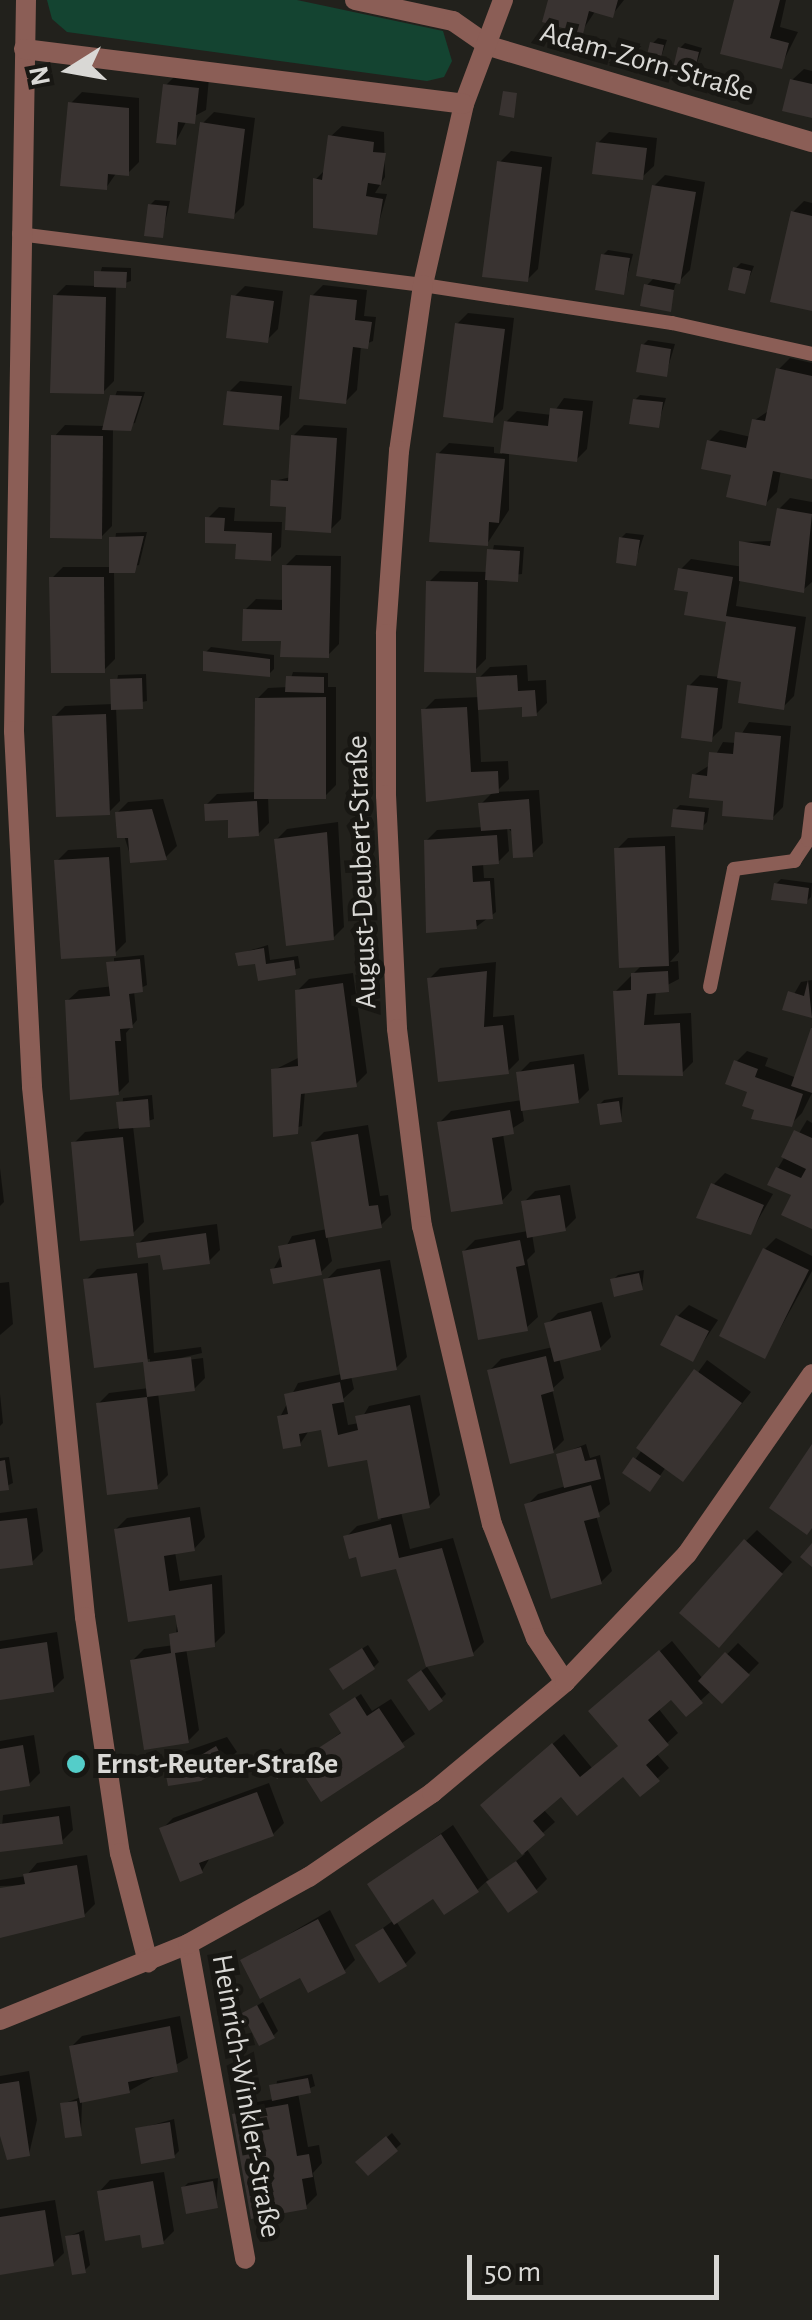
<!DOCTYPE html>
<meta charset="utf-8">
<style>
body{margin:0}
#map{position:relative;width:812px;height:2320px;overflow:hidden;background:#22211c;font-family:"Alegreya Sans",sans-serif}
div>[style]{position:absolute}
.green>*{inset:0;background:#144431}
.shadow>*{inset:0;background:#0007}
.building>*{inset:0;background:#393331}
.service>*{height:14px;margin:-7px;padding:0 7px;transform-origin:7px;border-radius:7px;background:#8b5e56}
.minor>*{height:20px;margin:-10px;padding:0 10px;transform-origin:10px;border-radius:10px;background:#8b5e56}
.dots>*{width:28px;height:28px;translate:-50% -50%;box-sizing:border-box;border:5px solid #181713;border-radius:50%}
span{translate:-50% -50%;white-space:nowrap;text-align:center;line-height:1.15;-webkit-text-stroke:10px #181713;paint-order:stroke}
.street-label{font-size:30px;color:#d9d8d5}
.poi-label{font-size:30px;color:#d9d8d5;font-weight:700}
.left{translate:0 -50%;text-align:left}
.north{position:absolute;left:20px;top:20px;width:100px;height:100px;-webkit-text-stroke:8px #181713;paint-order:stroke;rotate:259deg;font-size:28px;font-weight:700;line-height:40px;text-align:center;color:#d9d8d5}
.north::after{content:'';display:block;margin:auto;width:35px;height:45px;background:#d9d8d5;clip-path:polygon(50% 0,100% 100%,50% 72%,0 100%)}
.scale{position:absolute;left:467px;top:2255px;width:252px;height:45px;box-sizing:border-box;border:5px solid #d9d8d5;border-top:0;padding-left:12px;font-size:30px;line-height:35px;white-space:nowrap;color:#d9d8d5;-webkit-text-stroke:8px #181713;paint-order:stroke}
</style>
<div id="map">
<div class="green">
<i style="clip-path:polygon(47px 0,297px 0,443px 31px,452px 61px,444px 77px,427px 81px,67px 32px,52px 19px)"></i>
</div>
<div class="shadow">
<i style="clip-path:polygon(551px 0,624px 0,612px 15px,596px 10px,582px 31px)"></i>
<i style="clip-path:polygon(736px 0,786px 0,780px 27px,798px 32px,781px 66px)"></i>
<i style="clip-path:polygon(658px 38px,667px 40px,657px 69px,653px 43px)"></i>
<i style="clip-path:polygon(685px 43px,702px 48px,691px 80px,680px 48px)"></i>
<i style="clip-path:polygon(804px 69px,812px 71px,812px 116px,792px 80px)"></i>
<i style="clip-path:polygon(176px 75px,209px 78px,206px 110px,187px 120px,175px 143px,165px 86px)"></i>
<i style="clip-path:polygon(82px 92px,139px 98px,139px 162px,128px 173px,117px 172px,106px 188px,71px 103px)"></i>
<i style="clip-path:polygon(214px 112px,255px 118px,244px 205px,233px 216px,203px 123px)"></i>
<i style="clip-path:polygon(342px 126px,384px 132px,385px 177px,375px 193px,387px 194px,376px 233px,316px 179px,326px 169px,330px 137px)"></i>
<i style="clip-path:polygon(609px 132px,657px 138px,654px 166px,642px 177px,598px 143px)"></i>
<i style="clip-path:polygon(511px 151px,552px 157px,538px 269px,527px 280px,500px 162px)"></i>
<i style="clip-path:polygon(665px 175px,705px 182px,690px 270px,675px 285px,670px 309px,646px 286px,655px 277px,654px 186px)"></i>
<i style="clip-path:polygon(155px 200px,170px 201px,162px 235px,150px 205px)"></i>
<i style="clip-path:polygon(804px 201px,812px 203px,812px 309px,793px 212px)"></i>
<i style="clip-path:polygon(608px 250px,633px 254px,623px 292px,603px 255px)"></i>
<i style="clip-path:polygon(741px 263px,754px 266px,744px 291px,736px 268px)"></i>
<i style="clip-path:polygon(102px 267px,131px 268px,131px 281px,116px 286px,114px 381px,103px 392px,55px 296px,66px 285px,97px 286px)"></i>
<i style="clip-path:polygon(323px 285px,367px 290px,364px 316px,376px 317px,373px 341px,361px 346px,357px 390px,346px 401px,312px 296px)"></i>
<i style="clip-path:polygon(245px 286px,283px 291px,278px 329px,267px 340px,234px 297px)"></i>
<i style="clip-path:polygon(468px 313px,514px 318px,503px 409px,492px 420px,457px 324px)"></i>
<i style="clip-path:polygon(648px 340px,675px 344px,666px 374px,643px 345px)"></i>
<i style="clip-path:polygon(790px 358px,812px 363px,812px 476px,781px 470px,777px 492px,766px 503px,709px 441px,720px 430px,751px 437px,755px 420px,770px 410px,779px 369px)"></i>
<i style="clip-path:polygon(240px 381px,292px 386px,289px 417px,278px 428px,229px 392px)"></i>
<i style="clip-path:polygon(117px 391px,145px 392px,135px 423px,113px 428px,112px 526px,101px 537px,54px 437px,65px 425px,104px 426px)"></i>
<i style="clip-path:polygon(640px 395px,666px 398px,658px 425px,635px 400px)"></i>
<i style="clip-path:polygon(564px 398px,593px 401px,587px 449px,576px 460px,509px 452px,509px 510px,487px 544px,438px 454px,449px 443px,494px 447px,494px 453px,502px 454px,506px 422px,517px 411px,552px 415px)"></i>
<i style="clip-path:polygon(304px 425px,347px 428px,341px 519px,330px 530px,274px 481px,291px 477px,293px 436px)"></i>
<i style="clip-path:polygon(790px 498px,812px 502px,812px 582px,803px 590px,740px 579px,736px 606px,806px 617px,794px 696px,783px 707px,744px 680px,728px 678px,722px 728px,711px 739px,689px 686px,700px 675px,720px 677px,729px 619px,691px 590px,680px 570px,691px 559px,744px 567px,741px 542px,773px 541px,779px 509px)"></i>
<i style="clip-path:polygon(219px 507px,235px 508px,234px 521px,282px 522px,281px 547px,270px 558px,239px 542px,207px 540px,208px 518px)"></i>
<i style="clip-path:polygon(147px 532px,139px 565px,114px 570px,115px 659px,104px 670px,52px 578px,63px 567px,112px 567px,116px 533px)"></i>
<i style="clip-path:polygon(626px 533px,644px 535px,635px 563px,621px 538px)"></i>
<i style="clip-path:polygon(494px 545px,524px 547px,522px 574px,487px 578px,486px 659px,475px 670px,429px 582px,440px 571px,488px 572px)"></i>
<i style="clip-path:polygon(296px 555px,341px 556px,339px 644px,328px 655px,283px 639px,245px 610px,256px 599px,285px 600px,285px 566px)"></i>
<i style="clip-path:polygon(211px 647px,274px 655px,274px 669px,269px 674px,206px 652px)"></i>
<i style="clip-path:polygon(527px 665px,528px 681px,546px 680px,547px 703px,536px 714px,524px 704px,478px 707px,481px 762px,508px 761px,509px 779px,496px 792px,539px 790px,543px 843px,532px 854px,507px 827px,509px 851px,498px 862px,483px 863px,484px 878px,494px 878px,496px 912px,476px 927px,426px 841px,437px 830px,483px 827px,481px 804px,494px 791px,428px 799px,424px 710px,435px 699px,480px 697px,479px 678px,490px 667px)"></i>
<i style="clip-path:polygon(293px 672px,328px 673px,328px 687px,336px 687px,336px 785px,325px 796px,268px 796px,269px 823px,258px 834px,206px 805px,217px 794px,257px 792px,257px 699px,268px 688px,288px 687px)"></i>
<i style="clip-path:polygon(146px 674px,147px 701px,116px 707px,120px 801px,109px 812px,54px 717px,65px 706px,113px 704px,118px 675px)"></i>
<i style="clip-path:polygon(749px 722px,791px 726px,783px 807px,772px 818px,694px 775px,710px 765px,723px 742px,736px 743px)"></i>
<i style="clip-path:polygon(163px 799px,177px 846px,166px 857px,132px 861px,117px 813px,128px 802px)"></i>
<i style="clip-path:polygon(680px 805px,709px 808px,707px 822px,702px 827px,675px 810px)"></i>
<i style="clip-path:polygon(338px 822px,344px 927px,333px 938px,276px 840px,287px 829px)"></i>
<i style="clip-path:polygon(675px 836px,679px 952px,670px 962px,678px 961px,679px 979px,656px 991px,654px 1015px,691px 1013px,693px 1062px,682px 1073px,616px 991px,643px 964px,617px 849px,628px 838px)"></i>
<i style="clip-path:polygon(120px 847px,126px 942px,115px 953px,57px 861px,68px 850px)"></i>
<i style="clip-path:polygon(781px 879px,812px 883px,811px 897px,806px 902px,776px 884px)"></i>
<i style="clip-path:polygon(268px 945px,270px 960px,298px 956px,300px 968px,260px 978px,257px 961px,238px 954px)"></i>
<i style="clip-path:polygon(144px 955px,147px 985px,134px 991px,137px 1020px,126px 1033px,129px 1082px,118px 1093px,67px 1001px,79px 990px,114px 986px,114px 958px)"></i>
<i style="clip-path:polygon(496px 962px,493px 1017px,514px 1015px,519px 1060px,508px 1071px,429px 979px,440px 968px)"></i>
<i style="clip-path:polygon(353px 973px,367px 1073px,356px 1084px,305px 1091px,302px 1126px,275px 1134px,274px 1070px,300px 1057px,297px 991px,309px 979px)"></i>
<i style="clip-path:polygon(801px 982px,812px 980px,812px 1016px,786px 1008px)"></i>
<i style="clip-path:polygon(812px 1034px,812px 1093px,802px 1113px,791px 1124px,757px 1108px,736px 1062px,747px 1051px,768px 1058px,765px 1066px,797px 1078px)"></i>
<i style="clip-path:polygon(584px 1054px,589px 1090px,578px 1101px,522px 1109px,524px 1121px,503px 1134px,512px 1190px,501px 1202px,440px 1122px,451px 1111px,522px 1100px,519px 1073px,530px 1062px)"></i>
<i style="clip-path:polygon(152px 1095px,154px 1119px,133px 1126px,144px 1222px,133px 1233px,74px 1143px,85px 1132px,121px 1128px,123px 1098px)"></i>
<i style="clip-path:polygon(623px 1097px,621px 1120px,599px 1105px,604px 1100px)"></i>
<i style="clip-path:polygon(807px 1120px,812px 1123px,812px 1227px,778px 1168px)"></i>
<i style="clip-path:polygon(368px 1125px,380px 1196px,388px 1195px,391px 1215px,380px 1226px,327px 1235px,332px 1261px,321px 1272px,273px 1270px,292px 1236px,327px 1229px,313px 1143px,324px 1132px)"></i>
<i style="clip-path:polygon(0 1168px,4px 1202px,0 1206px)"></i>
<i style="clip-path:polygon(725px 1173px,773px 1194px,751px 1232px,714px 1184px)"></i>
<i style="clip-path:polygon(570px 1185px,576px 1218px,565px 1229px,532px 1234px,535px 1252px,527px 1260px,538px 1317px,526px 1328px,464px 1251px,475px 1240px,528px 1231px,524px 1202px,535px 1191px)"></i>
<i style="clip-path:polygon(217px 1224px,220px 1250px,209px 1261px,138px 1244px,149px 1233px)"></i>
<i style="clip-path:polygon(776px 1238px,812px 1256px,812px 1271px,765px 1356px,765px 1249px)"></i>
<i style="clip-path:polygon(390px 1260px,407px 1357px,396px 1368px,351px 1376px,354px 1389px,343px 1399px,348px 1425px,359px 1423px,369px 1406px,420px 1395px,440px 1495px,429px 1506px,401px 1512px,410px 1549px,453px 1538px,484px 1642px,473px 1653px,398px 1566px,358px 1554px,346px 1537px,357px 1526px,381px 1520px,369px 1457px,323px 1427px,310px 1429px,300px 1444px,280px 1417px,298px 1383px,342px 1374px,326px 1280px,337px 1269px)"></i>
<i style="clip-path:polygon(148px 1263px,154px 1353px,201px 1347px,202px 1353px,155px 1364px,203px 1358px,205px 1378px,194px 1389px,158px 1393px,168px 1475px,157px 1486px,98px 1404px,109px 1393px,149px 1388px,150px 1359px,96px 1366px,86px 1280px,97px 1269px)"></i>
<i style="clip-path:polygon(644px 1270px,642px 1288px,613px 1280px,618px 1275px)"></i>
<i style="clip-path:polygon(9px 1282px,13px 1324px,0 1335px,0 1283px)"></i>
<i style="clip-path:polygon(602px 1302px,611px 1337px,600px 1348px,559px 1358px,564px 1378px,552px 1389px,564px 1440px,553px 1451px,490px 1370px,501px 1359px,553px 1347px,547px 1324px,558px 1313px)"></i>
<i style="clip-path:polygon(689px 1305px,718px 1320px,692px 1359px,678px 1316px)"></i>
<i style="clip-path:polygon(707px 1360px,751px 1392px,683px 1479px,666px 1467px,655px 1483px,626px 1472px)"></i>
<i style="clip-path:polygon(0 1394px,3px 1423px,0 1426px)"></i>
<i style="clip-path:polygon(586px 1444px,590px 1458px,600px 1455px,610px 1504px,596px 1515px,612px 1571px,601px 1582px,527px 1505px,538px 1494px,566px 1486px,559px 1455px)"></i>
<i style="clip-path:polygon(9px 1457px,13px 1483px,0 1489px,0 1458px)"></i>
<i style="clip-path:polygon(200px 1507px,205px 1537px,194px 1549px,175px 1552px,180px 1581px,222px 1575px,225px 1633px,214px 1644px,186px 1648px,199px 1730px,188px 1741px,133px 1660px,144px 1649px,175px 1645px,178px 1612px,116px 1529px,127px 1518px)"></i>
<i style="clip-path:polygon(37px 1508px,43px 1551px,32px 1562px,0 1566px,0 1513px)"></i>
<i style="clip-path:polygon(757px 1530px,792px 1562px,729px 1633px,746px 1541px)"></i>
<i style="clip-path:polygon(57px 1632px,64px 1678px,53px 1689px,0 1697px,0 1641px)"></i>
<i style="clip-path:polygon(672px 1641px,703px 1679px,738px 1643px,759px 1663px,722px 1701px,711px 1691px,686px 1714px,672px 1697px,658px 1708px,678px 1733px,656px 1753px,669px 1768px,640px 1794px,623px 1773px,561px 1794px,543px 1809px,555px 1822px,526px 1848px,547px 1879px,536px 1890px,508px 1910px,488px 1880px,477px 1890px,434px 1895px,396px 1921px,416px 1953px,405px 1964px,358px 1946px,394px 1920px,370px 1884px,453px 1825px,490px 1882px,525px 1854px,483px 1805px,564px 1734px,592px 1768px,620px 1745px,602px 1700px)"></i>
<i style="clip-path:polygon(368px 1645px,379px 1662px,374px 1667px,337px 1664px)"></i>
<i style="clip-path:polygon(427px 1667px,446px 1694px,441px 1699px,415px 1675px)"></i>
<i style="clip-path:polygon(361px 1694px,372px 1711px,391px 1699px,415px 1734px,322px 1798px,299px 1763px,343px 1731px,337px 1710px)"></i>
<i style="clip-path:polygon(34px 1735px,40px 1773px,29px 1784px,0 1789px,0 1741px)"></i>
<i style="clip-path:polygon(227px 1737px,237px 1752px,200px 1779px,167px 1765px,178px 1754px)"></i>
<i style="clip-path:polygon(281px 1748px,292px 1765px,278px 1775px,273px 1753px)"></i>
<i style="clip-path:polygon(269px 1783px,284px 1823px,273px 1834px,211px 1856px,202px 1871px,162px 1829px,173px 1818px)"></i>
<i style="clip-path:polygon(70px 1806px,73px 1830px,62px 1841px,0 1850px,3px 1815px)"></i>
<i style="clip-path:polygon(87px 1855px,95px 1904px,84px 1915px,0 1936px,0 1891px,38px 1885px,0 1886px,0 1880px,26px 1876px,37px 1863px)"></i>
<i style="clip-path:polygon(330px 1910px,355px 1960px,344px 1971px,302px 1975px,243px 1961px)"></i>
<i style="clip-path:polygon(263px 2002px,278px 2031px,273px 2036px,245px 2013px)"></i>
<i style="clip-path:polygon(180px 2016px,188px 2058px,129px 2091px,82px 2100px,81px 2134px,63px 2104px,81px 2097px,71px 2047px,82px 2036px)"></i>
<i style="clip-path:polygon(29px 2071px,37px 2120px,29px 2154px,0 2134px,0 2076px)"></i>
<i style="clip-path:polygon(312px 2074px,315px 2086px,298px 2093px,308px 2147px,319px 2145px,322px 2163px,313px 2173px,317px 2195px,306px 2206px,235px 2115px,246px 2104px,274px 2099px,277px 2081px)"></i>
<i style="clip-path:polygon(174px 2119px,179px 2151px,174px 2156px,138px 2129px)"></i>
<i style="clip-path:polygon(392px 2133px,401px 2144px,368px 2173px,363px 2157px)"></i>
<i style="clip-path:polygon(164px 2172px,174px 2231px,163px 2242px,142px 2232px,99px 2192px,110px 2180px)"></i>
<i style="clip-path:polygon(218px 2178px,216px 2206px,183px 2188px,188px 2183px)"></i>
<i style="clip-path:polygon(55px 2200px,64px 2253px,53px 2264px,0 2273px,0 2209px)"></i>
<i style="clip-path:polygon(84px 2230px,90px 2265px,85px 2270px,67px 2237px)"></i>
</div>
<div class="building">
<i style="clip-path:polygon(548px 0,618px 0,613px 18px,589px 11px,583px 34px,542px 22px)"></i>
<i style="clip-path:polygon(734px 0,780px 0,770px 38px,789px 43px,782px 69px,720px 54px)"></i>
<i style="clip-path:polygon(650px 42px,664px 45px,658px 71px,644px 68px)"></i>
<i style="clip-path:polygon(678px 47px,699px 52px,692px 83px,671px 77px)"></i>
<i style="clip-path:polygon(790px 79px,812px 84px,812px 118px,782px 111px)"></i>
<i style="clip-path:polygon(163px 84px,199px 88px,195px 124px,178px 122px,176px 145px,156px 143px)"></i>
<i style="clip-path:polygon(503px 91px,517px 93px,514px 118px,499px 115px)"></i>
<i style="clip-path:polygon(68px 102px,129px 108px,129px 176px,108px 174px,107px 190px,60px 186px)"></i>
<i style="clip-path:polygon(200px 122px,245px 129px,234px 219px,188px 213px)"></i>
<i style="clip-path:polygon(328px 135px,374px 142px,373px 152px,386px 153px,381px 185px,368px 183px,366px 196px,383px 199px,377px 235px,313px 228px,313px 178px,322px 180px)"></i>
<i style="clip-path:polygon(596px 142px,647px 148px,643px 180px,592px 174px)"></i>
<i style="clip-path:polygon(497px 161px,542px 167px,528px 282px,482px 277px)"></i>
<i style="clip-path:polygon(652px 185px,696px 192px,680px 284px,636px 276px)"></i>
<i style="clip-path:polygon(148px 204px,167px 206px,163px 238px,144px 236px)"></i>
<i style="clip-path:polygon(791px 211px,812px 216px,812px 311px,770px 302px)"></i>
<i style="clip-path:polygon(601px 254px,630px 258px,624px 295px,595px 290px)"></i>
<i style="clip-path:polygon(733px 267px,751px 271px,745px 294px,728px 290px)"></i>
<i style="clip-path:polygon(94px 271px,127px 272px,126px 288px,94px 287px)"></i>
<i style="clip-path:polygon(644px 284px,674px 290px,671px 312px,640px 306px)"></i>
<i style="clip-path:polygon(53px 295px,106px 297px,104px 394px,50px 393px)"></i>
<i style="clip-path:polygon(231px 295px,274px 301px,268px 343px,226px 338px)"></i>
<i style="clip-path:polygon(310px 295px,357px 300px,355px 320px,372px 322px,368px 349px,353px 347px,346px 404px,299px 399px)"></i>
<i style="clip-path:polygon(455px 323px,505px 329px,493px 423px,443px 417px)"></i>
<i style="clip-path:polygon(641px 344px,671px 349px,667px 377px,636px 372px)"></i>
<i style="clip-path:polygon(776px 368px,812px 376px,812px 479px,773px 471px,766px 506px,726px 497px,731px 475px,701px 469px,707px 440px,746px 448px,752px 419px,765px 421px)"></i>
<i style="clip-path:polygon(227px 391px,282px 396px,279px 430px,223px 425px)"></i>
<i style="clip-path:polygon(110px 395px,142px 396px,131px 431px,102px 430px)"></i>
<i style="clip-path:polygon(633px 399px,663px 402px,659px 428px,629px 424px)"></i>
<i style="clip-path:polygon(550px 408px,583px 411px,577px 462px,500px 453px,504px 421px,548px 426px)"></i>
<i style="clip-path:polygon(51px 435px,103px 436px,102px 539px,50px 538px)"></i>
<i style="clip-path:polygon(291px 435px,337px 438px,331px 533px,285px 530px,286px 507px,270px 506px,271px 480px,288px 481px)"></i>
<i style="clip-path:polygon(436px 453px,505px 459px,499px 523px,489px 522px,488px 546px,429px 542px)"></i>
<i style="clip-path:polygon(777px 508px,812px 514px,804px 593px,739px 581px,739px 541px,770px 546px)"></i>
<i style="clip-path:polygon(205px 517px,225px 518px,224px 531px,272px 533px,271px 561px,235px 559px,236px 544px,205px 543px)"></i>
<i style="clip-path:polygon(144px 536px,135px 573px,109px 573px,109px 537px)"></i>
<i style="clip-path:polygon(619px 537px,640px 540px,636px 566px,616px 563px)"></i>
<i style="clip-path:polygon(487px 549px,520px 551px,518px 582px,485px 580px)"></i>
<i style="clip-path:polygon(282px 565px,331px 566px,329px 658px,280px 657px,281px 641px,242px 641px,243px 609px,282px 610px)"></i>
<i style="clip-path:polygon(678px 568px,733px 577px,726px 616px,796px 627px,784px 710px,738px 703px,741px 682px,717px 678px,726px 622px,684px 615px,688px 592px,674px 590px)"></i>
<i style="clip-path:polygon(49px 577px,104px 577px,105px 673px,51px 673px)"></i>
<i style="clip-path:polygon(426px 581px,478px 582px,476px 673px,424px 672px)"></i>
<i style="clip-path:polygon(203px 651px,270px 659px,270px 677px,203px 671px)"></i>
<i style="clip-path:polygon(517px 675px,518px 691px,535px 690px,537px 716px,522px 717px,522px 707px,478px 710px,476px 677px)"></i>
<i style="clip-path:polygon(286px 676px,324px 677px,324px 693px,285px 692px)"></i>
<i style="clip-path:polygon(142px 678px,143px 709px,111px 710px,110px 679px)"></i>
<i style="clip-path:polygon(687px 685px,718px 688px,712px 742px,681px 738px)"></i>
<i style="clip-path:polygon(326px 697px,326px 799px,254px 799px,255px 698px)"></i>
<i style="clip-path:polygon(467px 707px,471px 772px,498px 771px,499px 793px,426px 802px,421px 709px)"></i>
<i style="clip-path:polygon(106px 714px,110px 815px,56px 817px,52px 716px)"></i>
<i style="clip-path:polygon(735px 732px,781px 736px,773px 820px,722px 816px,723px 801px,689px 798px,692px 774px,707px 776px,709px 752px,733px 754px)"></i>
<i style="clip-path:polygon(529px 799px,533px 857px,513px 858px,511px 829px,481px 831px,478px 803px)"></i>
<i style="clip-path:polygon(257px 801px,259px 836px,228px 838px,228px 820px,205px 821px,204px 804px)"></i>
<i style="clip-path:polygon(152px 809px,167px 860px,130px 863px,128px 838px,117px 838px,115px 812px)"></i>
<i style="clip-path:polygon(673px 809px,705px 812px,703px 830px,671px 827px)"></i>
<i style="clip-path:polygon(327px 832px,334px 940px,286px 946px,274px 839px)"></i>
<i style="clip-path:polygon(497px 835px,499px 864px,472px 866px,473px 882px,490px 881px,493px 919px,476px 920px,477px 929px,426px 933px,424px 840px)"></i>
<i style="clip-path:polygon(665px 846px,669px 966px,619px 968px,614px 848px)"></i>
<i style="clip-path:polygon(109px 857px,116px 956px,61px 959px,54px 860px)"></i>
<i style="clip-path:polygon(774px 883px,809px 888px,807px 904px,771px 900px)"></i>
<i style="clip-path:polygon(264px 948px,266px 964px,294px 960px,296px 975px,258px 981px,255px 964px,238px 966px,235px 953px)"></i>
<i style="clip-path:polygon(140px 959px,143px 992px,129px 994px,133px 1028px,120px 1029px,121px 1041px,115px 1041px,119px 1095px,70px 1100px,65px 1000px,110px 996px,106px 962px)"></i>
<i style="clip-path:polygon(487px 971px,484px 1027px,503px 1025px,509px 1074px,438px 1082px,427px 978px)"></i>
<i style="clip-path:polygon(668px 971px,669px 992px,647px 994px,644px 1025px,680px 1023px,683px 1076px,618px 1075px,613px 991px,631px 990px,631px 973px)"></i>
<i style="clip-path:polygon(808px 980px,812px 1018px,782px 1010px,788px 991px,804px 996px)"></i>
<i style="clip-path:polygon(343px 983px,357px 1087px,301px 1094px,298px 1134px,273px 1137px,271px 1069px,298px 1066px,295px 990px)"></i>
<i style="clip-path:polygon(811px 1028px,812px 1028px,812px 1093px,791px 1086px)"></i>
<i style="clip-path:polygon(734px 1060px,758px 1069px,755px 1077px,803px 1094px,792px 1127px,751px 1119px,754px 1110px,742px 1106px,747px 1092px,725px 1084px)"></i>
<i style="clip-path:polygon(574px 1064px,579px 1103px,521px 1111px,516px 1072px)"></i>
<i style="clip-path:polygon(148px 1099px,150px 1127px,119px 1129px,116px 1102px)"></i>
<i style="clip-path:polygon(619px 1101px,622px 1122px,600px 1125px,597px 1104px)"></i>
<i style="clip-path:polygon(510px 1110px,514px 1134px,492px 1138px,503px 1204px,451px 1212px,437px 1122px)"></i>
<i style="clip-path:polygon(794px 1130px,812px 1138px,812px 1229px,781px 1215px,791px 1195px,767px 1185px,776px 1167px,801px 1178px,806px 1169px,781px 1157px)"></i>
<i style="clip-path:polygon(358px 1134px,369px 1206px,378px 1205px,382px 1228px,326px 1238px,311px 1142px)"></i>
<i style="clip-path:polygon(123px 1137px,134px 1236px,80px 1241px,71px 1142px)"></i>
<i style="clip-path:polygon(711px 1183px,764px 1205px,751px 1235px,696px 1218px)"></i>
<i style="clip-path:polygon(560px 1195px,566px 1231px,527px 1238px,521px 1201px)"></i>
<i style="clip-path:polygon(206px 1233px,210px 1264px,163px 1270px,160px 1255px,138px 1258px,136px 1243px)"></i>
<i style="clip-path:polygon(315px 1239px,322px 1275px,273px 1284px,270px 1269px,282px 1267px,278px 1246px)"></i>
<i style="clip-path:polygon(520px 1240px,525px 1265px,516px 1267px,528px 1331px,478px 1340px,462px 1251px)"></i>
<i style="clip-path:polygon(763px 1248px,809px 1270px,765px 1359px,719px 1336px)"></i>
<i style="clip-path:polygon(380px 1269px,397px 1370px,341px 1380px,323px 1279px)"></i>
<i style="clip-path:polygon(137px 1273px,148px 1362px,191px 1357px,195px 1391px,147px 1397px,143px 1362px,94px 1368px,83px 1279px)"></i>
<i style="clip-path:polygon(639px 1273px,643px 1290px,614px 1297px,610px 1279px)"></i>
<i style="clip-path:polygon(591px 1311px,601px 1350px,554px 1362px,544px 1323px)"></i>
<i style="clip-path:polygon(676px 1315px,709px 1331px,693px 1362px,660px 1345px)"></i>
<i style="clip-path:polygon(546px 1356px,554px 1391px,541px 1395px,554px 1453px,510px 1464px,487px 1370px)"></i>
<i style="clip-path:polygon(694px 1369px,742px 1403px,683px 1482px,636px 1448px)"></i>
<i style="clip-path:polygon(340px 1382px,344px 1402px,332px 1404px,338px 1435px,358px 1430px,355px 1416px,410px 1405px,430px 1508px,378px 1519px,367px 1460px,328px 1467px,321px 1430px,299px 1434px,301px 1446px,283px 1449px,277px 1416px,288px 1414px,284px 1394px)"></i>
<i style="clip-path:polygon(147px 1397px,158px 1489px,107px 1495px,96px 1403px)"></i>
<i style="clip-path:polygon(812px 1444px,812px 1528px,807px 1535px,769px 1508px)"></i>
<i style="clip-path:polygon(581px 1447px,585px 1461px,596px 1459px,601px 1479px,564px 1488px,556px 1454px)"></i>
<i style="clip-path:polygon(633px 1457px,661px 1476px,650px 1492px,622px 1473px)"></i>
<i style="clip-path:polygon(5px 1460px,9px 1490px,0 1491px,0 1461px)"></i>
<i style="clip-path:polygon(591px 1485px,600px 1517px,584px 1521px,602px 1584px,551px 1599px,524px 1504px)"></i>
<i style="clip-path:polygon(190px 1517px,195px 1551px,164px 1556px,169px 1591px,212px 1584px,215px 1647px,175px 1653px,189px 1743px,144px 1750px,130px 1660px,171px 1653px,169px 1634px,178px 1632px,175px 1615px,128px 1622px,114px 1529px)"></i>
<i style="clip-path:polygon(27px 1518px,33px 1565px,0 1569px,0 1521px)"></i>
<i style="clip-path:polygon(391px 1524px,399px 1558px,442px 1548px,474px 1656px,426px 1667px,396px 1569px,361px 1577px,356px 1557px,349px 1559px,343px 1536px)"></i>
<i style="clip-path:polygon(744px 1539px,783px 1574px,719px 1648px,679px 1613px)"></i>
<i style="clip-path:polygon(812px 1543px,812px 1567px,800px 1557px)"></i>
<i style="clip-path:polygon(47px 1642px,54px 1692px,0 1700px,0 1649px)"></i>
<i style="clip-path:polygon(362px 1648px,375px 1669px,343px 1690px,329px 1669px)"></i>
<i style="clip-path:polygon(659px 1650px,703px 1703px,686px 1717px,671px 1700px,648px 1720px,669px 1745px,646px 1765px,660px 1781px,640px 1797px,623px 1777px,577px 1816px,561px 1797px,533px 1821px,545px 1835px,522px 1855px,480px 1805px,552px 1743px,580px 1777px,618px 1746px,588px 1711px)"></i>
<i style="clip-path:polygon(725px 1652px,750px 1675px,722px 1704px,698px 1681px)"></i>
<i style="clip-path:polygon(421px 1670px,443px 1701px,429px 1711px,407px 1680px)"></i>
<i style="clip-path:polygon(355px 1697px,367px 1716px,379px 1708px,405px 1747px,321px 1802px,296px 1763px,341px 1733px,329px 1714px)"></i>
<i style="clip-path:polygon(23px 1745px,30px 1786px,0 1791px,0 1749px)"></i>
<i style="clip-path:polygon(216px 1746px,227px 1765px,201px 1781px,168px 1786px,164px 1765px,193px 1760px)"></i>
<i style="clip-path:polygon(276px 1751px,288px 1772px,277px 1779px,264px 1758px)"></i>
<i style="clip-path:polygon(257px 1792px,274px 1836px,199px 1863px,203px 1873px,180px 1882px,159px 1828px)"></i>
<i style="clip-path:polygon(59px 1816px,63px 1844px,0 1852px,0 1824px)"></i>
<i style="clip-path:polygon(441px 1834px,479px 1892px,444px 1915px,433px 1899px,394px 1925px,367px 1884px)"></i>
<i style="clip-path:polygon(516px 1861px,538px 1892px,508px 1913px,486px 1882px)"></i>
<i style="clip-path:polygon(77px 1865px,85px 1917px,0 1938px,0 1888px,25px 1884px,23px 1874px)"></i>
<i style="clip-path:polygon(318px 1919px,346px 1973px,308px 1993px,300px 1978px,260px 1999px,240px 1960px)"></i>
<i style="clip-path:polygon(383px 1928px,407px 1966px,379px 1983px,355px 1945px)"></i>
<i style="clip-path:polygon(257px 2005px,275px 2038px,259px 2046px,242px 2013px)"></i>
<i style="clip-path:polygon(170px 2026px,178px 2072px,128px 2082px,130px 2093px,80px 2103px,69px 2046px)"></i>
<i style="clip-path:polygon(308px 2078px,311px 2093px,272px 2101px,269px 2085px)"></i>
<i style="clip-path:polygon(19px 2081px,30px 2156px,7px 2160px,0 2136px,0 2084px)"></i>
<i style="clip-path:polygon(77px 2101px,82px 2136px,65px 2138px,60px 2103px)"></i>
<i style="clip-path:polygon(288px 2104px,297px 2156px,309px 2154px,313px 2177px,302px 2179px,307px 2209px,251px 2219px,232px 2114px)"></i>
<i style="clip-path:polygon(170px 2122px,175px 2158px,141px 2164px,135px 2128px)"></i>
<i style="clip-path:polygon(386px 2136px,398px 2151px,368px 2176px,355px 2162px)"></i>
<i style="clip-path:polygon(153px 2181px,164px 2244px,142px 2248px,140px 2235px,105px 2241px,97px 2191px)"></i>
<i style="clip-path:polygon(213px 2181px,218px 2208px,186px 2214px,181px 2187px)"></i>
<i style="clip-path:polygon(45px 2210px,54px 2266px,0 2275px,0 2217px)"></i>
<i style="clip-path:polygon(79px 2234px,86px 2273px,72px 2275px,65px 2236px)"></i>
</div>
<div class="service">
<i style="left:19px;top:234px;width:407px;rotate:7.2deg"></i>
<i style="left:423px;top:285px;width:252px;rotate:8.7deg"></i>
<i style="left:672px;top:323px;width:143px;rotate:12.5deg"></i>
<i style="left:710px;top:987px;width:120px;rotate:-78.5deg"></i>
<i style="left:734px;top:869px;width:61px;rotate:-7.6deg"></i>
<i style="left:794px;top:861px;width:25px;rotate:-56deg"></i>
<i style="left:808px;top:840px;width:31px;rotate:-83deg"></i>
</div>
<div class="minor">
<i style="left:26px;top:0;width:731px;rotate:90.94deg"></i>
<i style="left:14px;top:731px;width:356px;rotate:87.1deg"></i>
<i style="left:32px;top:1087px;width:533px;rotate:84.29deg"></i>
<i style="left:85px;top:1617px;width:239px;rotate:81.6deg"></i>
<i style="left:120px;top:1853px;width:113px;rotate:75.6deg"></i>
<i style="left:355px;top:0;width:100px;rotate:12.1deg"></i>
<i style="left:453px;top:21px;width:44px;rotate:34.8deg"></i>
<i style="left:489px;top:46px;width:337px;rotate:16.6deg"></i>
<i style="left:503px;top:0;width:111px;rotate:110.6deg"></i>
<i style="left:464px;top:104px;width:186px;rotate:102.8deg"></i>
<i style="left:423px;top:285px;width:168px;rotate:98.2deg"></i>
<i style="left:399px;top:451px;width:183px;rotate:94.1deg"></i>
<i style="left:386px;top:634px;width:161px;rotate:90deg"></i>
<i style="left:386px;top:795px;width:234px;rotate:87.3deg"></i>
<i style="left:397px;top:1029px;width:199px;rotate:82.8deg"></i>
<i style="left:422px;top:1226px;width:306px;rotate:76.8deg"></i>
<i style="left:492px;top:1524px;width:122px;rotate:68.9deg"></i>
<i style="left:536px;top:1638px;width:53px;rotate:56.6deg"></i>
<i style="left:24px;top:49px;width:443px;rotate:7.1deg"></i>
<i style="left:188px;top:1944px;width:320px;rotate:79.7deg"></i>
<i style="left:0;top:2020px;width:203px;rotate:-22deg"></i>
<i style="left:188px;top:1944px;width:138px;rotate:-29deg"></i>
<i style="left:309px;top:1877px;width:149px;rotate:-34.3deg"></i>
<i style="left:432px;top:1793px;width:173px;rotate:-39.8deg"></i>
<i style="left:565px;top:1682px;width:177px;rotate:-46.4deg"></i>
<i style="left:687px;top:1554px;width:219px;rotate:-55.2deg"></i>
</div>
<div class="dots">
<i style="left:76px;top:1764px;background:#54cdc9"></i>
</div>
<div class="street-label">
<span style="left:647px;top:62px;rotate:16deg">Adam-Zorn-Straße</span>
<span style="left:362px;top:872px;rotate:-92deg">August-Deubert-Straße</span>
<span style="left:246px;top:2096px;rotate:80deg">Heinrich-Winkler-Straße</span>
</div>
<div class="poi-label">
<span class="left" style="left:96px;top:1764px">Ernst-Reuter-Straße</span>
</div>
<div class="north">N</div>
<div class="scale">50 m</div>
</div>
